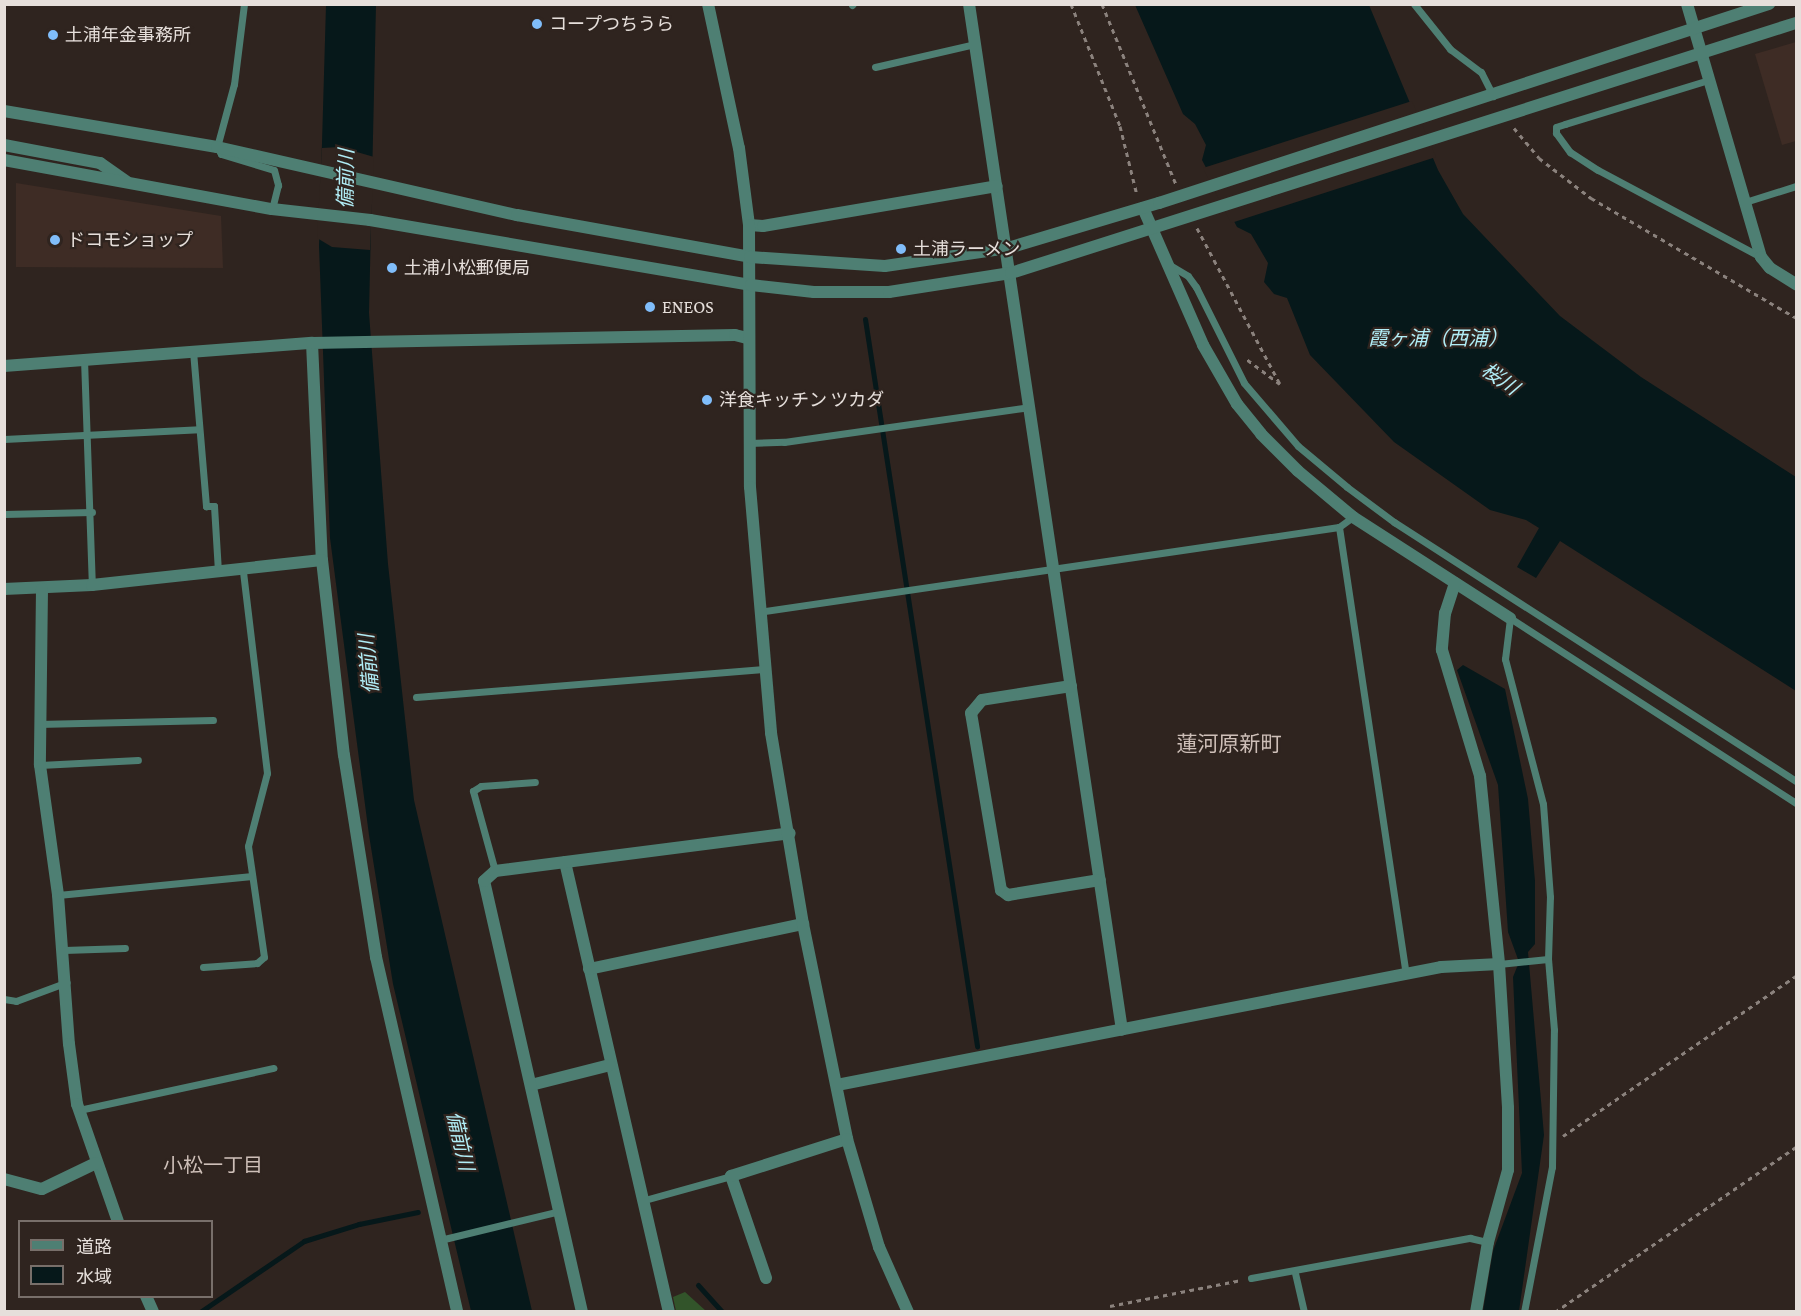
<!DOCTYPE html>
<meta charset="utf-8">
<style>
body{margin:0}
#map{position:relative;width:1801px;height:1316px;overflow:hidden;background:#2f241f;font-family:"Crimson Pro","Noto Sans JP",serif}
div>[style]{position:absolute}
.built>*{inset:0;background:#3e2c25}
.green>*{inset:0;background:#32542a}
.water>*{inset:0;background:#06181a}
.pier>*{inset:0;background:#2f241f}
.stream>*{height:5px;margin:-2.5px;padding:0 2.5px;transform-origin:2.5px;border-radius:2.5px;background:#06181a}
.path>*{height:3px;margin-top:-1.5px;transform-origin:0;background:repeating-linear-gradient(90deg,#8b827d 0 4.5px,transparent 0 9px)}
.service>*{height:7px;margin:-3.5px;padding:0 3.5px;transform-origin:3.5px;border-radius:3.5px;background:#4e7f73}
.minor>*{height:12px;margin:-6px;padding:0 6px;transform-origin:6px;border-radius:6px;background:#4e7f73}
.tertiary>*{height:12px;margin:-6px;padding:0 6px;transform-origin:6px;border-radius:6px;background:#4e7f73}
.dots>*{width:16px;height:16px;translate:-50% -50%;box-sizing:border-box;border:3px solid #2f241f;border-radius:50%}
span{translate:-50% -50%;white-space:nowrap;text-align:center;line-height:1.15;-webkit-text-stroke:4.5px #2f241f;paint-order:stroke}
.poi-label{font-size:18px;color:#e6dfdb}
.left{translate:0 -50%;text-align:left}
.water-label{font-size:20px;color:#b1edf6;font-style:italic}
.neighbourhood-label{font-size:20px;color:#cebfb8}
.quarter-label{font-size:21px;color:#cebfb8}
.frame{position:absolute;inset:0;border:6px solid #e6dfdb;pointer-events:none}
.legend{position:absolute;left:18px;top:1220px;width:195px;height:78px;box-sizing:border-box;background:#2f241f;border:2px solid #786f6a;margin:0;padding:8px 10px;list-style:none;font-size:18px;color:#e6dfdb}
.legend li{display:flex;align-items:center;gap:12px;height:30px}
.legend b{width:30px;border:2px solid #786f6a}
</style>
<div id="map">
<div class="built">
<i style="clip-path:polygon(1796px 42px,1796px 141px,1782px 145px,1755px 54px)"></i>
<i style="clip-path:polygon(16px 183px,221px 216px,223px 268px,16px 267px)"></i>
</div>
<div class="green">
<i style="clip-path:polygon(685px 1292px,706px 1311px,676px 1311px,673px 1297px)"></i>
</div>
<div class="water">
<i style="clip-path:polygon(326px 5px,376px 5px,369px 313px,388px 564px,414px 800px,532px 1311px,471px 1311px,393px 984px,369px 835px,330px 538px,319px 246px)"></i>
<i style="clip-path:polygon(1135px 5px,1369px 5px,1438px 170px,1463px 214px,1560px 316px,1641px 377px,1796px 477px,1796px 691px,1560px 541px,1536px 578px,1517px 567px,1539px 528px,1526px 520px,1490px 510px,1394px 442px,1310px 355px,1287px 298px,1274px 294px,1264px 282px,1268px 263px,1251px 234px,1237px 227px,1202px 160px,1206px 145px,1195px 124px,1183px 114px)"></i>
<i style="clip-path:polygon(1463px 665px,1505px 689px,1528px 799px,1535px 881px,1535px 944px,1528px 952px,1544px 1135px,1519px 1311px,1483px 1311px,1493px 1251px,1522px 1173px,1513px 977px,1519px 962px,1508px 932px,1498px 785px,1457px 670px)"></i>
</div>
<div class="pier">
<i style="clip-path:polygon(1412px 101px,1436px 157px,1231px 223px,1203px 168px)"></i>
<i style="clip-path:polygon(340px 147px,374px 157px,370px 250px,332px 247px,317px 238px,322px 148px)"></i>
</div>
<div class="stream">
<i style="left:865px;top:319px;width:736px;rotate:81.24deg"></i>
<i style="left:698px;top:1285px;width:36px;rotate:48deg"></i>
<i style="left:200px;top:1312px;width:126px;rotate:-34.3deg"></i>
<i style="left:304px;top:1241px;width:58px;rotate:-17.2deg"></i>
<i style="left:359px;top:1224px;width:60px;rotate:-11.5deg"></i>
</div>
<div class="path">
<i style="left:1071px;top:4px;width:131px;rotate:68.1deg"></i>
<i style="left:1120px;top:126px;width:71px;rotate:76.2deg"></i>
<i style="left:1102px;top:4px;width:195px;rotate:67.7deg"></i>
<i style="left:1514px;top:128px;width:39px;rotate:50deg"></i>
<i style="left:1539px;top:158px;width:66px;rotate:37.6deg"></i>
<i style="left:1591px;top:198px;width:238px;rotate:30.3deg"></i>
<i style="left:1197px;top:228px;width:177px;rotate:62deg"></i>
<i style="left:1280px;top:384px;width:44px;rotate:-143.4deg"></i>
<i style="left:1563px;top:1136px;width:283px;rotate:-34.5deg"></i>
<i style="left:1110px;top:1306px;width:134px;rotate:-11.2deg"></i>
<i style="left:1555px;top:1312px;width:292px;rotate:-34.4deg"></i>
</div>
<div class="service">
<i style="left:244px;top:4px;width:81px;rotate:97.1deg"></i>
<i style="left:234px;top:84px;width:65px;rotate:105.1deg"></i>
<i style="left:217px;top:147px;width:8px;rotate:60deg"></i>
<i style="left:221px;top:154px;width:55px;rotate:16.8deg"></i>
<i style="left:274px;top:170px;width:16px;rotate:75deg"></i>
<i style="left:278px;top:185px;width:25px;rotate:104deg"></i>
<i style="left:1414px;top:4px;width:58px;rotate:51.3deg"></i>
<i style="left:1450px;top:49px;width:39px;rotate:37deg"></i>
<i style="left:1481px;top:72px;width:27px;rotate:63deg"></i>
<i style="left:852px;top:5px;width:1px;rotate:-45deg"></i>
<i style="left:875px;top:67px;width:103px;rotate:-13deg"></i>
<i style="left:1702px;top:82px;width:143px;rotate:163deg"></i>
<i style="left:1565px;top:124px;width:9px;rotate:162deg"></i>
<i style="left:1556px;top:127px;width:6px;rotate:90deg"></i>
<i style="left:1556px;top:133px;width:24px;rotate:54deg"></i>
<i style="left:1570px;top:152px;width:33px;rotate:33deg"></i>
<i style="left:1598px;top:170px;width:185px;rotate:28.1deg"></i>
<i style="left:1745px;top:202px;width:53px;rotate:-17.4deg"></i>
<i style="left:1168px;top:264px;width:23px;rotate:31deg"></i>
<i style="left:1188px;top:276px;width:14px;rotate:54deg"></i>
<i style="left:1196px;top:287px;width:107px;rotate:63.4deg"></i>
<i style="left:1244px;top:383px;width:83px;rotate:49.4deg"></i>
<i style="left:1298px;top:446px;width:64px;rotate:39.9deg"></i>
<i style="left:1347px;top:487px;width:59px;rotate:36.7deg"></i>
<i style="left:1394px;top:522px;width:478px;rotate:32.8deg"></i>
<i style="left:193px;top:351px;width:156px;rotate:85.2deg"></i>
<i style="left:206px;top:506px;width:8px"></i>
<i style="left:214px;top:506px;width:66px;rotate:86.5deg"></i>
<i style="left:84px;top:359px;width:226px;rotate:88deg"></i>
<i style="left:4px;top:439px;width:195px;rotate:-2.9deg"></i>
<i style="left:749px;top:443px;width:35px;rotate:-2deg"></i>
<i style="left:784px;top:442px;width:247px;rotate:-8.1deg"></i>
<i style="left:4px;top:514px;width:88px;rotate:-1.3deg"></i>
<i style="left:1339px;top:527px;width:452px;rotate:81.5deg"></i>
<i style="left:758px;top:612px;width:587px;rotate:-8.32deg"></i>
<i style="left:1339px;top:527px;width:17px;rotate:-36deg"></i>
<i style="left:416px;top:697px;width:349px;rotate:-4.6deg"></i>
<i style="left:38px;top:724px;width:175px;rotate:-1.3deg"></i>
<i style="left:40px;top:765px;width:98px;rotate:-2.9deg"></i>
<i style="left:495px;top:871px;width:83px;rotate:-105.4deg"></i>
<i style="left:473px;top:791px;width:9px;rotate:-32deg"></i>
<i style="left:481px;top:786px;width:54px;rotate:-4.2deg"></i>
<i style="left:58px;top:895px;width:195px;rotate:-5.6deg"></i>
<i style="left:64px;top:950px;width:61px;rotate:-1.9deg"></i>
<i style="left:1499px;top:964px;width:49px;rotate:-5.8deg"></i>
<i style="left:203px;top:967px;width:54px;rotate:-4.2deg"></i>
<i style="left:257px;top:963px;width:9px;rotate:-41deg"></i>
<i style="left:264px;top:957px;width:112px;rotate:-98.2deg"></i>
<i style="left:248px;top:846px;width:75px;rotate:-75.4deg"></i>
<i style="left:267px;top:773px;width:203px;rotate:-96.8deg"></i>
<i style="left:4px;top:999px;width:12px;rotate:9deg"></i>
<i style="left:16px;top:1001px;width:54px;rotate:-20.4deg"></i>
<i style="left:79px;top:1110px;width:199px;rotate:-12.2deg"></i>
<i style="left:641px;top:1201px;width:93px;rotate:-15.5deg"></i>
<i style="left:440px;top:1240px;width:123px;rotate:-13.6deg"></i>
<i style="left:1295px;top:1273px;width:40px;rotate:77deg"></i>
<i style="left:1251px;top:1278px;width:223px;rotate:-10.4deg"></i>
<i style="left:1470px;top:1238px;width:18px;rotate:13deg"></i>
<i style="left:1524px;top:1312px;width:148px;rotate:-79.1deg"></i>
<i style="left:1552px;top:1167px;width:137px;rotate:-89.2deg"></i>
<i style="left:1554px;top:1030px;width:71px;rotate:-94.8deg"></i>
<i style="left:1548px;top:959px;width:62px;rotate:-88.2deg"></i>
<i style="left:1550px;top:897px;width:93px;rotate:-94.3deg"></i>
<i style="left:1543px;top:804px;width:150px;rotate:-104.7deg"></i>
<i style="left:1505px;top:659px;width:41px;rotate:-83deg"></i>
<i style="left:1510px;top:618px;width:341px;rotate:32.9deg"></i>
</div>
<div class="minor">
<i style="left:969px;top:4px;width:1037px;rotate:81.52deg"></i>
<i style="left:1687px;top:4px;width:264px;rotate:73.7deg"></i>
<i style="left:1761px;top:257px;width:14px;rotate:51deg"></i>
<i style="left:1770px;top:268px;width:31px;rotate:32deg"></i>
<i style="left:4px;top:145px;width:98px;rotate:10.6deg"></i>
<i style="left:100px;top:163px;width:33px;rotate:35deg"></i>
<i style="left:1143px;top:208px;width:150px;rotate:66.3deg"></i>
<i style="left:1203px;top:345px;width:68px;rotate:60deg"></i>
<i style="left:1237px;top:404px;width:38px;rotate:51deg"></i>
<i style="left:1261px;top:434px;width:52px;rotate:45deg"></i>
<i style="left:1298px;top:471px;width:72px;rotate:39.9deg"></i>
<i style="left:1353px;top:517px;width:187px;rotate:32.8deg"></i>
<i style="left:749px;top:225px;width:14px;rotate:4deg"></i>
<i style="left:763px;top:226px;width:237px;rotate:-9.7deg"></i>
<i style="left:312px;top:343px;width:217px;rotate:87.4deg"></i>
<i style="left:322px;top:560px;width:196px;rotate:83.6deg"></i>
<i style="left:344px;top:755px;width:205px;rotate:81deg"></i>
<i style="left:376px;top:957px;width:364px;rotate:77.1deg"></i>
<i style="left:4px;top:366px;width:309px;rotate:-4.3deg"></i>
<i style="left:312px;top:343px;width:423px;rotate:-1.1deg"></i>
<i style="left:735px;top:335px;width:12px;rotate:14deg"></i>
<i style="left:1455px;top:583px;width:32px;rotate:108deg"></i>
<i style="left:1445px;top:613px;width:37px;rotate:95deg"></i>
<i style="left:1442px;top:650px;width:132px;rotate:73.2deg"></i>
<i style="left:1480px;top:776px;width:189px;rotate:84.2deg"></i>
<i style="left:1499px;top:964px;width:144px;rotate:86.4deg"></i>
<i style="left:1508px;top:1108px;width:62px;rotate:90deg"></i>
<i style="left:1508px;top:1170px;width:75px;rotate:105.5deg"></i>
<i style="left:1488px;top:1242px;width:71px;rotate:99.7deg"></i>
<i style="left:4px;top:589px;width:88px;rotate:-2.6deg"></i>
<i style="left:92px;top:585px;width:231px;rotate:-6.2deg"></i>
<i style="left:42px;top:589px;width:176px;rotate:90.7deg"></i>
<i style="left:40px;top:765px;width:131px;rotate:82.1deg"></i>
<i style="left:58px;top:895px;width:149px;rotate:85.8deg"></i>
<i style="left:69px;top:1044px;width:61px;rotate:82.4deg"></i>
<i style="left:77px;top:1104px;width:125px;rotate:70.8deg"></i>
<i style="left:1071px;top:686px;width:90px;rotate:171.1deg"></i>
<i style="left:982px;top:700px;width:17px;rotate:130deg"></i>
<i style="left:971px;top:713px;width:180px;rotate:80.4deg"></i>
<i style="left:1001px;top:890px;width:9px;rotate:36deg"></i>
<i style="left:1008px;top:895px;width:93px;rotate:-9.3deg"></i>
<i style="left:565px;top:862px;width:462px;rotate:77deg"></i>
<i style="left:589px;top:969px;width:219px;rotate:-11.9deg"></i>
<i style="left:531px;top:1085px;width:81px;rotate:-14.2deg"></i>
<i style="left:837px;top:1085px;width:615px;rotate:-11.05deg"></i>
<i style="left:1441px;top:967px;width:58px;rotate:-3deg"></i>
<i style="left:4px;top:1179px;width:39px;rotate:15deg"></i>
<i style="left:42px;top:1189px;width:60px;rotate:-25.7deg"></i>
<i style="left:766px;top:1278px;width:108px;rotate:-108.9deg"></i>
<i style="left:731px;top:1176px;width:122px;rotate:-17.7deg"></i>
<i style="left:146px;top:1296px;width:17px;rotate:66deg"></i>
<i style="left:582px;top:1312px;width:442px;rotate:-102.8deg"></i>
<i style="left:484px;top:881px;width:15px;rotate:-42deg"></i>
<i style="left:495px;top:871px;width:297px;rotate:-7.3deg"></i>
</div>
<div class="tertiary">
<i style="left:708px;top:4px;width:147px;rotate:77.9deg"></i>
<i style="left:739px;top:148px;width:78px;rotate:82.6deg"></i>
<i style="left:749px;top:225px;width:262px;rotate:89.8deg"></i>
<i style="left:750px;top:487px;width:247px;rotate:85.1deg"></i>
<i style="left:771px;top:733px;width:194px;rotate:80.5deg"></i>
<i style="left:803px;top:924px;width:219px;rotate:78.4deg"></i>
<i style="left:847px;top:1139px;width:113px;rotate:73.5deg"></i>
<i style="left:879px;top:1247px;width:71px;rotate:66deg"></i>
<i style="left:4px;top:111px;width:216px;rotate:9.6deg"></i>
<i style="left:217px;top:147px;width:308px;rotate:12.8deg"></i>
<i style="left:517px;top:215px;width:237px;rotate:10.2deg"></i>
<i style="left:750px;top:257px;width:135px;rotate:3.8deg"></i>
<i style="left:885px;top:266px;width:124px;rotate:-8.3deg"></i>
<i style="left:1008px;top:248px;width:158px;rotate:-16.6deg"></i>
<i style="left:1159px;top:203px;width:642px;rotate:-18.07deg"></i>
<i style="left:4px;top:160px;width:272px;rotate:10.4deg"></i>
<i style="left:272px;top:209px;width:99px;rotate:6.4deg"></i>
<i style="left:370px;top:220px;width:387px;rotate:9.7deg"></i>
<i style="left:751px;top:285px;width:63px;rotate:6.3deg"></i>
<i style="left:814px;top:292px;width:75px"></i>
<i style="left:889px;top:292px;width:123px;rotate:-8.9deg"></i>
<i style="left:1011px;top:273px;width:824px;rotate:-17.67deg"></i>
</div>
<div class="dots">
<i style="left:537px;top:24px;background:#80bdfa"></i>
<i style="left:53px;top:35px;background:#80bdfa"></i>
<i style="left:55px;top:240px;background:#80bdfa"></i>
<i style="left:901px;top:249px;background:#80bdfa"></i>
<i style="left:392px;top:268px;background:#80bdfa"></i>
<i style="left:650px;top:307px;background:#80bdfa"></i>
<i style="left:707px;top:400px;background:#80bdfa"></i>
</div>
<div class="poi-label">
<span class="left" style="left:549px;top:24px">コープつちうら</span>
<span class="left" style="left:65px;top:35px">土浦年金事務所</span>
<span class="left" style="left:67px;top:240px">ドコモショップ</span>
<span class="left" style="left:913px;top:249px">土浦ラーメン</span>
<span class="left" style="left:404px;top:268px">土浦小松郵便局</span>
<span class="left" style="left:662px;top:307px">ENEOS</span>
<span class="left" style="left:719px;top:400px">洋食キッチン ツカダ</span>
</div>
<div class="water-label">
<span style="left:346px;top:179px;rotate:-89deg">備前川</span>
<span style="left:1438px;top:338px">霞ヶ浦（西浦）</span>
<span style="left:1500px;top:379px;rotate:35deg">桜川</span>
<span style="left:369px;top:664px;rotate:-95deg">備前川</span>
<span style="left:460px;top:1141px;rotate:77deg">備前川</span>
</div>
<div class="neighbourhood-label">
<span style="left:213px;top:1165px">小松一丁目</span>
</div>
<div class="quarter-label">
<span style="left:1229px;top:744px">蓮河原新町</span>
</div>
<div class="frame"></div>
<ul class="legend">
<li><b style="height:8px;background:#4e7f73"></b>道路</li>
<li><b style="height:16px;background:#06181a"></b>水域</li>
</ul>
</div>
